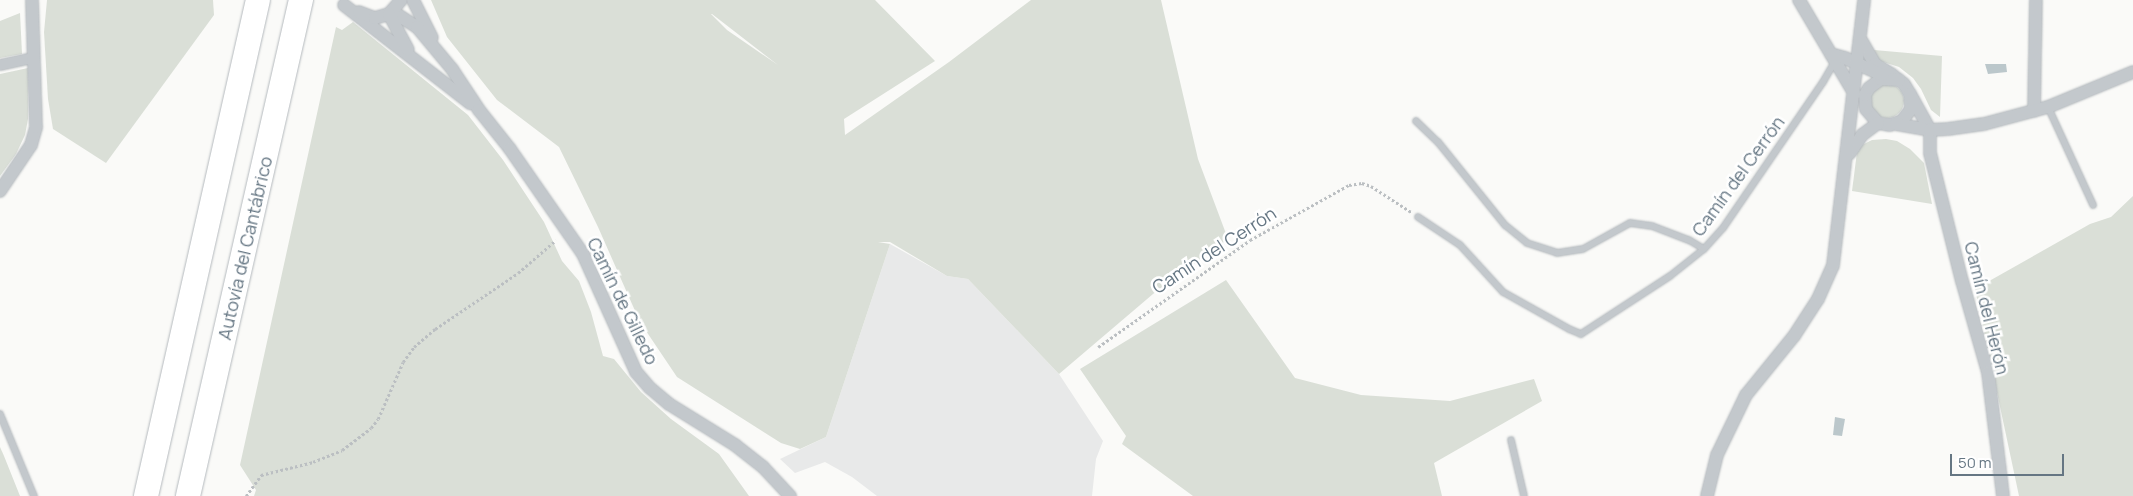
<!DOCTYPE html>
<meta charset="utf-8">
<style>
body{margin:0}
#map{position:relative;width:2133px;height:496px;overflow:hidden;background:#fafaf8;font-family:Manrope,sans-serif}
div>[style]{position:absolute}
.built>*{inset:0;background:#e8e9e9}
.green>*{inset:0;background:#dadfd7}
.round{border-radius:50%}
.water>*{inset:0;background:#bbc7cb}
.path>*{height:2.5px;margin-top:-1.25px;transform-origin:0;background:repeating-linear-gradient(90deg,#bbbfc2 0 2.5px,transparent 0 5px)}
.roads{filter:drop-shadow(0 0 1px #b4b9bd) drop-shadow(0 0 1px #b4b9bd)}
.service>*{height:6px;margin:-3px;padding:0 3px;transform-origin:3px;border-radius:3px;background:#c3c8cc}
.pedestrian>*{height:10px;margin:-5px;padding:0 5px;transform-origin:5px;border-radius:5px;background:#c3c8cc}
.minor>*{height:12px;margin:-6px;padding:0 6px;transform-origin:6px;border-radius:6px;background:#c3c8cc}
.motorway>*{height:24px;margin:-12px;padding:0 12px;transform-origin:12px;border-radius:12px;background:#fff}
span{translate:-50% -50%;white-space:nowrap;text-align:center;line-height:1.15;-webkit-text-stroke:5px #fff;paint-order:stroke}
.street-label{font-size:18px;color:#657683}
.scale{position:absolute;left:1950px;top:454px;width:114px;height:22px;box-sizing:border-box;border:2px solid #657683;border-top:0;padding-left:6px;font-size:15px;line-height:18px;white-space:nowrap;color:#657683;-webkit-text-stroke:4px #fff;paint-order:stroke}
</style>
<div id="map">
<div class="built">
<i style="clip-path:polygon(890px 244px,947px 276px,968px 279px,1059px 374px,1103px 441px,1096px 459px,1092px 496px,877px 496px,852px 477px,825px 462px,795px 473px,780px 459px,826px 437px)"></i>
</div>
<div class="green">
<i style="clip-path:polygon(47px 0,213px 0,214px 15px,106px 163px,53px 129px,48px 99px,44px 32px)"></i>
<i style="clip-path:polygon(evenodd,431px 0,875px 0,935px 61px,844px 119px,845px 135px,949px 62px,1031px 0,1161px 0,1198px 159px,1228px 239px,1153px 294px,1059px 374px,968px 279px,947px 276px,890px 242px,878px 242px,890px 244px,826px 437px,800px 449px,781px 443px,677px 377px,640px 322px,598px 227px,559px 147px,497px 100px,447px 37px,431px 0,711px 14px,712px 14px,778px 65px,727px 30px,711px 14px)"></i>
<i style="clip-path:polygon(20px 13px,22px 54px,0 58px,0 21px)"></i>
<i style="clip-path:polygon(353px 22px,468px 115px,503px 160px,544px 222px,562px 261px,579px 281px,591px 312px,603px 356px,614px 359px,641px 392px,671px 419px,719px 454px,749px 496px,254px 496px,256px 490px,240px 465px,336px 27px,342px 30px)"></i>
<i style="clip-path:polygon(1874px 50px,1942px 56px,1940px 117px,1931px 110px,1921px 89px,1913px 78px,1899px 67px,1877px 60px)"></i>
<i style="clip-path:polygon(28px 68px,28px 119px,25px 135px,16px 154px,0 176px,0 74px)"></i>
<i class="round" style="left:1870px;top:84px;width:34px;height:34px"></i>
<i style="clip-path:polygon(1886px 139px,1897px 141px,1910px 149px,1924px 163px,1932px 204px,1852px 191px,1857px 152px,1862px 145px,1872px 140px)"></i>
<i style="clip-path:polygon(2133px 196px,2133px 496px,2019px 496px,1975px 289px,2090px 224px,2111px 217px)"></i>
<i style="clip-path:polygon(1226px 280px,1295px 378px,1361px 395px,1450px 401px,1534px 379px,1542px 401px,1434px 463px,1442px 496px,1193px 496px,1122px 444px,1126px 436px,1080px 369px)"></i>
<i style="clip-path:polygon(0 447px,4px 456px,20px 496px,0 496px)"></i>
</div>
<div class="water">
<i style="clip-path:polygon(1985px 64px,2006px 64px,2007px 72px,1988px 74px)"></i>
<i style="clip-path:polygon(1835px 417px,1845px 419px,1842px 436px,1833px 435px)"></i>
</div>
<div class="path">
<i style="left:1098px;top:347px;width:186px;rotate:-35.1deg"></i>
<i style="left:1250px;top:240px;width:113px;rotate:-29.1deg"></i>
<i style="left:1349px;top:185px;width:13px;rotate:-9deg"></i>
<i style="left:1362px;top:183px;width:9px;rotate:18deg"></i>
<i style="left:1371px;top:186px;width:48px;rotate:33deg"></i>
<i style="left:246px;top:496px;width:26px;rotate:-54deg"></i>
<i style="left:261px;top:475px;width:54px;rotate:-14deg"></i>
<i style="left:313px;top:462px;width:31px;rotate:-22deg"></i>
<i style="left:342px;top:450px;width:36px;rotate:-37deg"></i>
<i style="left:371px;top:428px;width:11px;rotate:-52deg"></i>
<i style="left:378px;top:419px;width:62px;rotate:-66.3deg"></i>
<i style="left:403px;top:362px;width:19px;rotate:-54deg"></i>
<i style="left:414px;top:347px;width:28px;rotate:-41deg"></i>
<i style="left:435px;top:329px;width:100px;rotate:-34deg"></i>
<i style="left:518px;top:273px;width:50px;rotate:-41deg"></i>
</div>
<div class="roads">
<div class="service">
<i style="left:2048px;top:107px;width:108px;rotate:65.3deg"></i>
<i style="left:1416px;top:121px;width:30px;rotate:44deg"></i>
<i style="left:1438px;top:142px;width:107px;rotate:51.1deg"></i>
<i style="left:1505px;top:225px;width:28px;rotate:39deg"></i>
<i style="left:1527px;top:243px;width:32px;rotate:18deg"></i>
<i style="left:1557px;top:253px;width:26px;rotate:-9deg"></i>
<i style="left:1583px;top:249px;width:54px;rotate:-29deg"></i>
<i style="left:1630px;top:223px;width:22px;rotate:8deg"></i>
<i style="left:1652px;top:226px;width:40px;rotate:21deg"></i>
<i style="left:1689px;top:240px;width:17px;rotate:31deg"></i>
<i style="left:1418px;top:217px;width:50px;rotate:33.7deg"></i>
<i style="left:1460px;top:245px;width:64px;rotate:47.5deg"></i>
<i style="left:1503px;top:292px;width:76px;rotate:29.3deg"></i>
<i style="left:1569px;top:329px;width:13px;rotate:23deg"></i>
<i style="left:1581px;top:334px;width:106px;rotate:-33.1deg"></i>
<i style="left:1670px;top:276px;width:43px;rotate:-38.5deg"></i>
<i style="left:1704px;top:249px;width:28px;rotate:-48deg"></i>
<i style="left:1723px;top:228px;width:177px;rotate:-55.6deg"></i>
<i style="left:1823px;top:82px;width:24px;rotate:-60deg"></i>
<i style="left:0;top:414px;width:89px;rotate:67.5deg"></i>
<i style="left:1511px;top:440px;width:57px;rotate:76.9deg"></i>
</div>
<div class="pedestrian">
<i style="left:0;top:65px;width:35px;rotate:-12deg"></i>
</div>
<div class="minor">
<i style="left:413px;top:0;width:42px;rotate:63.4deg"></i>
<i style="left:1799px;top:0;width:108px;rotate:59.4deg"></i>
<i style="left:344px;top:5px;width:160px;rotate:37.9deg"></i>
<i style="left:392px;top:11px;width:30px;rotate:33deg"></i>
<i style="left:417px;top:27px;width:55px;rotate:50.2deg"></i>
<i style="left:452px;top:69px;width:49px;rotate:56.6deg"></i>
<i style="left:479px;top:110px;width:50px;rotate:51.5deg"></i>
<i style="left:510px;top:149px;width:128px;rotate:55.2deg"></i>
<i style="left:583px;top:254px;width:129px;rotate:65.8deg"></i>
<i style="left:636px;top:372px;width:21px;rotate:49deg"></i>
<i style="left:650px;top:388px;width:25px;rotate:40deg"></i>
<i style="left:669px;top:404px;width:78px;rotate:31.8deg"></i>
<i style="left:735px;top:445px;width:36px;rotate:38deg"></i>
<i style="left:763px;top:467px;width:40px;rotate:47deg"></i>
<i style="left:359px;top:12px;width:17px;rotate:21deg"></i>
<i style="left:375px;top:18px;width:15px;rotate:-16deg"></i>
<i style="left:389px;top:14px;width:18px;rotate:-49deg"></i>
<i style="left:389px;top:14px;width:40px;rotate:62deg"></i>
<i style="left:1861px;top:40px;width:28px;rotate:60deg"></i>
<i style="left:1875px;top:64px;width:19px;rotate:32deg"></i>
<i style="left:1891px;top:74px;width:16px;rotate:38deg"></i>
<i style="left:1904px;top:84px;width:12px;rotate:59deg"></i>
<i style="left:1910px;top:94px;width:15px;rotate:86deg"></i>
<i style="left:1911px;top:109px;width:15px;rotate:127deg"></i>
<i style="left:1902px;top:121px;width:13px;rotate:162deg"></i>
<i style="left:1890px;top:125px;width:12px;rotate:-171deg"></i>
<i style="left:1878px;top:123px;width:18px;rotate:-131deg"></i>
<i style="left:1866px;top:109px;width:14px;rotate:-94deg"></i>
<i style="left:1865px;top:95px;width:8px;rotate:-60deg"></i>
<i style="left:1869px;top:88px;width:15px;rotate:-37deg"></i>
<i style="left:1881px;top:79px;width:18px;rotate:3deg"></i>
<i style="left:1831px;top:54px;width:15px;rotate:16deg"></i>
<i style="left:1845px;top:58px;width:41px;rotate:24.7deg"></i>
<i style="left:1910px;top:94px;width:41px;rotate:60.9deg"></i>
<i style="left:1930px;top:130px;width:23px;rotate:90deg"></i>
<i style="left:1930px;top:153px;width:132px;rotate:76deg"></i>
<i style="left:1962px;top:281px;width:95px;rotate:74.1deg"></i>
<i style="left:1988px;top:372px;width:125px;rotate:83.1deg"></i>
<i style="left:2034px;top:111px;width:111px;rotate:-89deg"></i>
<i style="left:1896px;top:124px;width:35px;rotate:10deg"></i>
<i style="left:1930px;top:130px;width:18px;rotate:-3deg"></i>
<i style="left:1948px;top:129px;width:36px;rotate:-8deg"></i>
<i style="left:1984px;top:124px;width:66px;rotate:-14.9deg"></i>
<i style="left:2048px;top:107px;width:92px;rotate:-22.4deg"></i>
<i style="left:1850px;top:153px;width:22px;rotate:-56deg"></i>
<i style="left:1862px;top:135px;width:20px;rotate:-37deg"></i>
<i style="left:0;top:191px;width:55px;rotate:-56deg"></i>
<i style="left:31px;top:145px;width:19px;rotate:-74deg"></i>
<i style="left:36px;top:127px;width:127px;rotate:-91.8deg"></i>
<i style="left:1707px;top:496px;width:42px;rotate:-76.3deg"></i>
<i style="left:1717px;top:455px;width:67px;rotate:-64.2deg"></i>
<i style="left:1746px;top:395px;width:76px;rotate:-50.9deg"></i>
<i style="left:1794px;top:336px;width:44px;rotate:-57deg"></i>
<i style="left:1818px;top:299px;width:37px;rotate:-66deg"></i>
<i style="left:1833px;top:265px;width:267px;rotate:-83.3deg"></i>
</div>
<div class="motorway">
<i style="left:146px;top:496px;width:508px;rotate:-77.28deg"></i>
<i style="left:188px;top:496px;width:509px;rotate:-77.17deg"></i>
</div>
</div>
<div class="street-label">
<span style="left:1738px;top:176px;rotate:-54deg">Camín del Cerrón</span>
<span style="left:245px;top:248px;rotate:-77deg">Autovía del Cantábrico</span>
<span style="left:1214px;top:250px;rotate:-33deg">Camín del Cerrón</span>
<span style="left:623px;top:301px;rotate:64deg">Camín de Gilledo</span>
<span style="left:1987px;top:308px;rotate:76deg">Camín del Herón</span>
</div>
<div class="scale">50 m</div>
</div>
